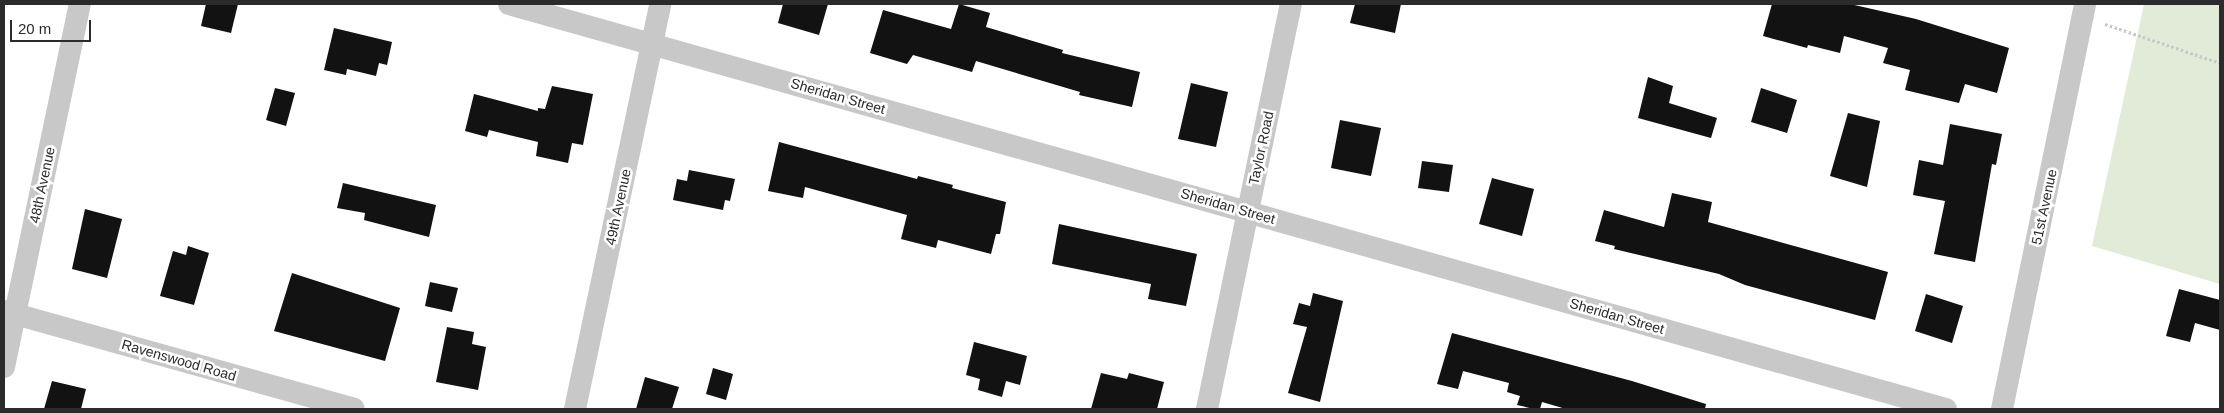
<!DOCTYPE html>
<style>
body{margin:0}
#map{position:relative;width:2224px;height:413px;overflow:hidden;background:#fff;font-family:Helvetica,sans-serif}
div>[style]{position:absolute}
.green>*{inset:0;background:#e2ebd7}
.building>*{inset:0;background:#121212}
.path>*{height:3px;margin-top:-1.5px;transform-origin:0;background:repeating-linear-gradient(90deg,#c8c8c8 0 2.5px,transparent 0 5px)}
.street>*{height:22px;margin:-11px;padding:0 11px;transform-origin:11px;border-radius:11px;background:#c8c8c8}
span{translate:-50% -50%;white-space:nowrap;text-align:center;line-height:1.15;-webkit-text-stroke:5px #fff;paint-order:stroke}
.street-label{font-size:14px;color:#2b2b2b}
.frame{position:absolute;inset:0;border:5px solid #2b2b2b;pointer-events:none}
.scale{position:absolute;left:10px;top:20px;width:81px;height:22px;box-sizing:border-box;border:2px solid #2b2b2b;border-top:0;padding-left:6px;font-size:15px;line-height:18px;white-space:nowrap;color:#2b2b2b;-webkit-text-stroke:4px #fff;paint-order:stroke}
</style>
<div id="map">
<div class="green">
<i style="clip-path:polygon(2144px 4px,2220px 4px,2220px 284px,2092px 246px)"></i>
</div>
<div class="building">
<i style="clip-path:polygon(206px 4px,238px 4px,231px 33px,201px 26px)"></i>
<i style="clip-path:polygon(783px 4px,828px 4px,819px 35px,778px 23px)"></i>
<i style="clip-path:polygon(959px 4px,990px 13px,986px 27px,1063px 50px,1062px 53px,1140px 72px,1132px 107px,1079px 95px,1080px 92px,976px 61px,972px 72px,913px 55px,907px 64px,870px 53px,883px 10px,951px 29px)"></i>
<i style="clip-path:polygon(1355px 4px,1401px 4px,1395px 33px,1350px 23px)"></i>
<i style="clip-path:polygon(1772px 4px,1850px 4px,1916px 19px,2009px 48px,1997px 93px,1965px 84px,1959px 103px,1905px 90px,1910px 70px,1883px 63px,1888px 48px,1844px 36px,1840px 53px,1808px 45px,1807px 48px,1763px 36px)"></i>
<i style="clip-path:polygon(334px 28px,392px 42px,387px 65px,379px 63px,376px 76px,347px 69px,346px 75px,324px 70px)"></i>
<i style="clip-path:polygon(1648px 77px,1673px 86px,1669px 103px,1717px 118px,1711px 138px,1638px 118px)"></i>
<i style="clip-path:polygon(1191px 83px,1228px 92px,1216px 147px,1178px 139px)"></i>
<i style="clip-path:polygon(552px 86px,593px 94px,583px 145px,572px 143px,568px 163px,536px 156px,538px 142px,489px 130px,487px 137px,465px 131px,474px 94px,538px 111px,538px 108px,545px 109px)"></i>
<i style="clip-path:polygon(275px 88px,295px 93px,286px 126px,266px 120px)"></i>
<i style="clip-path:polygon(1761px 88px,1797px 100px,1787px 133px,1751px 122px)"></i>
<i style="clip-path:polygon(1848px 113px,1880px 121px,1867px 187px,1830px 176px)"></i>
<i style="clip-path:polygon(1340px 120px,1381px 128px,1371px 176px,1331px 168px)"></i>
<i style="clip-path:polygon(1950px 124px,2002px 134px,1996px 165px,1992px 164px,1975px 262px,1934px 254px,1945px 201px,1913px 195px,1919px 160px,1943px 165px)"></i>
<i style="clip-path:polygon(779px 142px,917px 179px,918px 176px,953px 185px,952px 188px,1006px 202px,1000px 234px,996px 234px,991px 254px,938px 240px,936px 248px,901px 239px,907px 215px,805px 187px,803px 198px,768px 191px)"></i>
<i style="clip-path:polygon(1422px 161px,1453px 165px,1449px 192px,1418px 188px)"></i>
<i style="clip-path:polygon(689px 170px,735px 179px,730px 201px,725px 200px,723px 210px,673px 200px,677px 179px,687px 181px)"></i>
<i style="clip-path:polygon(1492px 178px,1534px 189px,1522px 236px,1479px 224px)"></i>
<i style="clip-path:polygon(343px 183px,436px 205px,429px 237px,364px 220px,365px 213px,337px 208px)"></i>
<i style="clip-path:polygon(1672px 193px,1712px 202px,1708px 222px,1888px 272px,1875px 320px,1745px 285px,1719px 274px,1614px 249px,1615px 246px,1595px 241px,1604px 210px,1664px 227px)"></i>
<i style="clip-path:polygon(85px 209px,122px 219px,107px 278px,72px 269px)"></i>
<i style="clip-path:polygon(1059px 224px,1197px 254px,1186px 306px,1148px 299px,1151px 284px,1052px 264px)"></i>
<i style="clip-path:polygon(188px 246px,209px 253px,194px 305px,160px 296px,173px 251px,186px 255px)"></i>
<i style="clip-path:polygon(292px 273px,400px 308px,385px 361px,274px 331px)"></i>
<i style="clip-path:polygon(430px 282px,458px 288px,452px 312px,425px 306px)"></i>
<i style="clip-path:polygon(2179px 289px,2220px 300px,2220px 330px,2195px 323px,2190px 342px,2166px 336px)"></i>
<i style="clip-path:polygon(1313px 293px,1343px 301px,1320px 402px,1288px 393px,1307px 327px,1293px 324px,1299px 303px,1310px 306px)"></i>
<i style="clip-path:polygon(1926px 294px,1963px 306px,1952px 343px,1915px 331px)"></i>
<i style="clip-path:polygon(447px 327px,474px 332px,472px 344px,486px 347px,478px 390px,436px 382px)"></i>
<i style="clip-path:polygon(1452px 333px,1632px 381px,1706px 404px,1705px 409px,1566px 409px,1542px 402px,1540px 409px,1534px 409px,1517px 405px,1520px 396px,1507px 392px,1509px 383px,1463px 371px,1458px 389px,1437px 384px)"></i>
<i style="clip-path:polygon(974px 342px,1027px 356px,1020px 385px,1006px 381px,1002px 397px,978px 390px,980px 379px,966px 375px)"></i>
<i style="clip-path:polygon(713px 368px,733px 374px,726px 400px,706px 394px)"></i>
<i style="clip-path:polygon(1101px 373px,1127px 379px,1129px 373px,1164px 382px,1157px 409px,1091px 409px)"></i>
<i style="clip-path:polygon(645px 377px,679px 387px,672px 409px,636px 409px)"></i>
<i style="clip-path:polygon(52px 381px,86px 389px,81px 409px,44px 409px)"></i>
</div>
<div class="path">
<i style="left:2105px;top:24px;width:121px;rotate:18.7deg"></i>
</div>
<div class="street">
<i style="left:509px;top:4px;width:1493px;rotate:15.74deg"></i>
<i style="left:4px;top:311px;width:363px;rotate:15.6deg"></i>
<i style="left:4px;top:367px;width:371px;rotate:-78.2deg"></i>
<i style="left:575px;top:409px;width:414px;rotate:-78.1deg"></i>
<i style="left:1207px;top:409px;width:414px;rotate:-78.3deg"></i>
<i style="left:2002px;top:409px;width:413px;rotate:-78.4deg"></i>
</div>
<div class="street-label">
<span style="left:838px;top:96px;rotate:16deg">Sheridan Street</span>
<span style="left:1261px;top:148px;rotate:-78deg">Taylor Road</span>
<span style="left:42px;top:185px;rotate:-78deg">48th Avenue</span>
<span style="left:1228px;top:206px;rotate:16deg">Sheridan Street</span>
<span style="left:618px;top:207px;rotate:-78deg">49th Avenue</span>
<span style="left:2044px;top:207px;rotate:-78deg">51st Avenue</span>
<span style="left:1617px;top:316px;rotate:16deg">Sheridan Street</span>
<span style="left:179px;top:360px;rotate:16deg">Ravenswood Road</span>
</div>
<div class="frame"></div>
<div class="scale">20 m</div>
</div>
